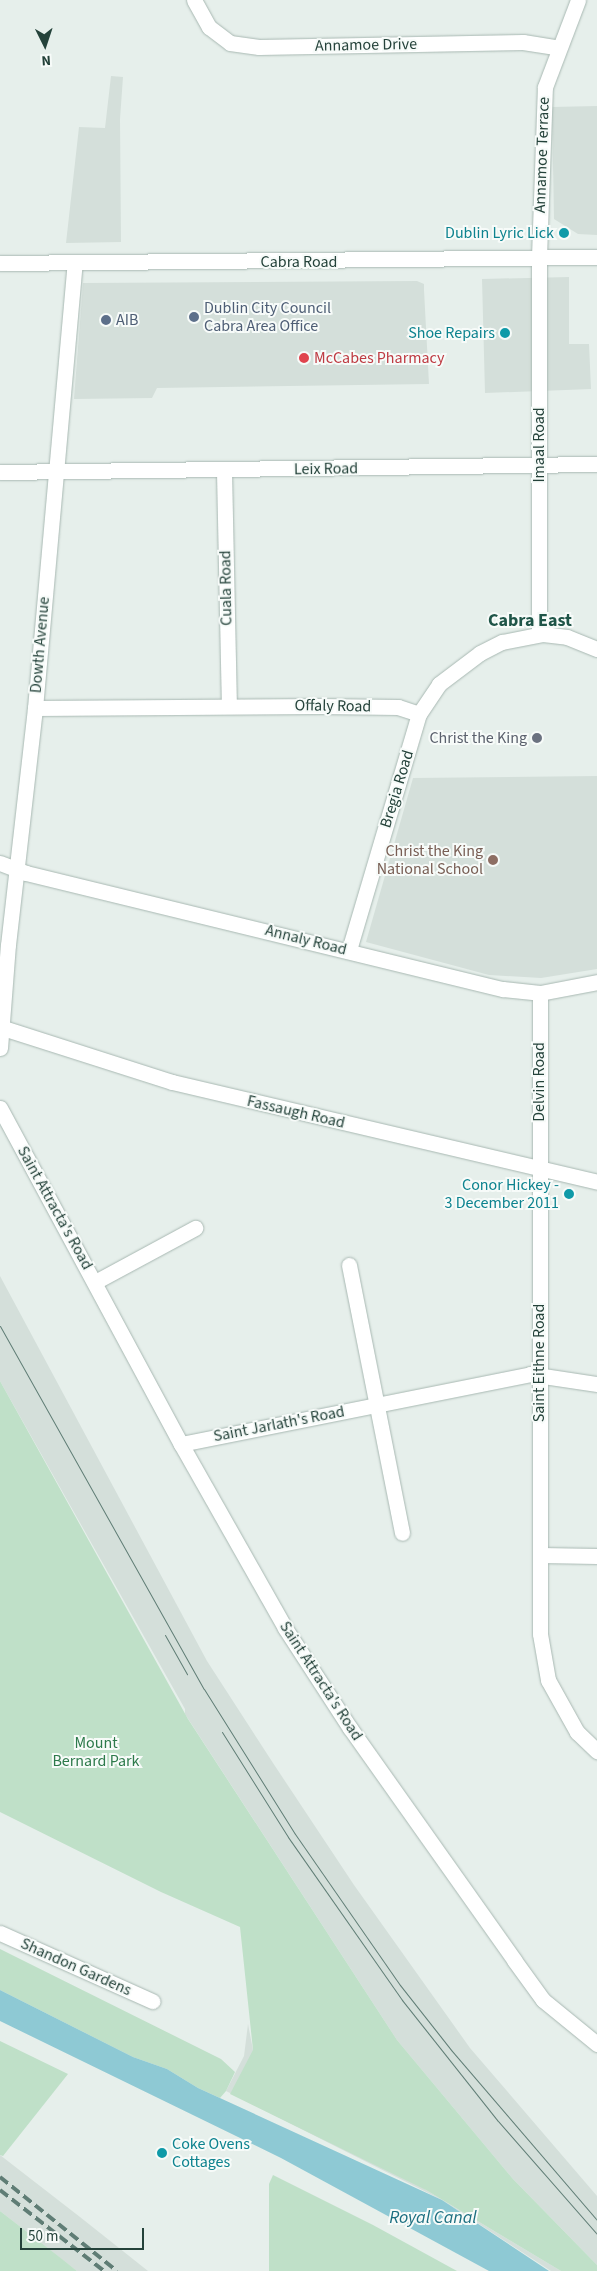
<!DOCTYPE html>
<style>
body{margin:0}
#map{position:relative;width:597px;height:2271px;overflow:hidden;background:#e6efeb;font-family:"Source Sans 3",sans-serif}
div>[style]{position:absolute}
.built>*{inset:0;background:#d4dfda}
.green>*{inset:0;background:#bfe0c8}
.water>*{inset:0;background:#8ec9d4}
.roads{filter:drop-shadow(0 0 1px #a8b8b2) drop-shadow(0 0 1px #a8b8b2)}
.street>*{height:15px;margin:-7.5px;padding:0 7.5px;transform-origin:7.5px;border-radius:7.5px;background:#fff}
.secondary>*{height:15px;margin:-7.5px;padding:0 7.5px;transform-origin:7.5px;border-radius:7.5px;background:#fff}
.tram>*{height:1px;margin:-0.5px;padding:0 0.5px;transform-origin:0.5px;border-radius:0.5px;background:#5f7d75}
.rail>*{height:4px;margin-top:-2px;transform-origin:0;background:repeating-linear-gradient(90deg,#5f7d75 0 10px,transparent 0 15px)}
.dots>*{width:14px;height:14px;translate:-50% -50%;box-sizing:border-box;border:2px solid #f7fbf9;border-radius:50%}
span{translate:-50% -50%;white-space:nowrap;text-align:center;line-height:1.15;-webkit-text-stroke:4px #f7fbf9;paint-order:stroke}
.street-label{font-size:16px;color:#24423a}
.culture-label{font-size:16px;color:#0d838f}
.right{translate:-100% -50%;text-align:right}
.left{translate:0 -50%;text-align:left}
.service-label{font-size:16px;color:#4e5e75}
.health-label{font-size:16px;color:#be3a42}
.worship-label{font-size:16px;color:#5b616d}
.education-label{font-size:16px;color:#785e54}
.park-label{font-size:16px;color:#2d7a4b}
.neighbourhood-label{font-size:18px;color:#1f5548;font-weight:700}
.water-label{font-size:18px;color:#1c6f80;font-style:italic}
.north{position:absolute;left:20px;top:20px;width:50px;height:50px;-webkit-text-stroke:4px #f7fbf9;paint-order:stroke;rotate:176deg;font-size:14px;font-weight:700;line-height:20px;text-align:center;color:#24423a}
.north::after{content:'';display:block;margin:auto;width:18px;height:22px;background:#24423a;clip-path:polygon(50% 0,100% 100%,50% 72%,0 100%)}
.scale{position:absolute;left:20px;top:2228px;width:124px;height:22px;box-sizing:border-box;border:2px solid #24423a;border-top:0;padding-left:6px;font-size:15px;line-height:18px;white-space:nowrap;color:#24423a;-webkit-text-stroke:4px #f7fbf9;paint-order:stroke}
</style>
<div id="map">
<div class="built">
<i style="clip-path:polygon(111px 76px,123px 77px,120px 119px,121px 242px,66px 243px,79px 127px,105px 128px)"></i>
<i style="clip-path:polygon(597px 106px,597px 235px,578px 234px,554px 219px,552px 107px)"></i>
<i style="clip-path:polygon(569px 277px,569px 344px,589px 344px,591px 389px,485px 393px,482px 279px)"></i>
<i style="clip-path:polygon(417px 281px,424px 284px,424px 290px,429px 384px,157px 388px,152px 398px,74px 399px,83px 283px)"></i>
<i style="clip-path:polygon(597px 776px,597px 969px,541px 978px,489px 975px,366px 942px,413px 778px)"></i>
<i style="clip-path:polygon(0 1276px,207px 1661px,273px 1763px,354px 1885px,470px 2048px,597px 2196px,597px 2265px,513px 2179px,397px 2040px,185px 1714px,185px 1709px,0 1381px)"></i>
<i style="clip-path:polygon(248px 2024px,253px 2050px,426px 2190px,561px 2271px,551px 2271px,442px 2200px,226px 2091px,244px 2056px)"></i>
<i style="clip-path:polygon(0 2155px,80px 2217px,148px 2271px,77px 2271px,0 2211px)"></i>
</div>
<div class="green">
<i style="clip-path:polygon(0 1381px,188px 1719px,397px 2040px,513px 2179px,597px 2265px,597px 2271px,561px 2271px,426px 2190px,230px 2094px,253px 2050px,240px 1927px,161px 1892px,0 1812px)"></i>
<i style="clip-path:polygon(0 1949px,221px 2059px,235px 2072px,226px 2091px,220px 2098px,198px 2088px,167px 2069px,133px 2057px,0 1990px)"></i>
<i style="clip-path:polygon(0 2041px,68px 2074px,3px 2156px,0 2155px)"></i>
<i style="clip-path:polygon(273px 2175px,373px 2225px,457px 2271px,269px 2271px,269px 2184px)"></i>
<i style="clip-path:polygon(0 2211px,62px 2259px,77px 2271px,0 2271px)"></i>
</div>
<div class="water">
<i style="clip-path:polygon(0 1990px,133px 2057px,167px 2069px,198px 2088px,442px 2200px,549px 2271px,489px 2271px,281px 2158px,0 2021px)"></i>
</div>
<div class="roads">
<div class="street">
<i style="left:194px;top:0;width:31px;rotate:61deg"></i>
<i style="left:209px;top:27px;width:26px;rotate:37deg"></i>
<i style="left:230px;top:43px;width:29px;rotate:8deg"></i>
<i style="left:259px;top:47px;width:264px;rotate:-1.1deg"></i>
<i style="left:523px;top:42px;width:36px;rotate:9deg"></i>
<i style="left:224px;top:471px;width:235px;rotate:88.8deg"></i>
<i style="left:0;top:472px;width:597px;rotate:-0.77deg"></i>
<i style="left:539px;top:634px;width:377px;rotate:-90deg"></i>
<i style="left:35px;top:708px;width:285px;rotate:-0.4deg"></i>
<i style="left:320px;top:706px;width:78px;rotate:0.7deg"></i>
<i style="left:398px;top:707px;width:22px;rotate:18deg"></i>
<i style="left:419px;top:714px;width:36px;rotate:-56deg"></i>
<i style="left:439px;top:684px;width:51px;rotate:-37.1deg"></i>
<i style="left:480px;top:653px;width:25px;rotate:-27deg"></i>
<i style="left:502px;top:642px;width:42px;rotate:-11deg"></i>
<i style="left:543px;top:634px;width:24px;rotate:7deg"></i>
<i style="left:567px;top:637px;width:32px;rotate:22deg"></i>
<i style="left:0;top:863px;width:28px;rotate:21deg"></i>
<i style="left:26px;top:873px;width:491px;rotate:13.7deg"></i>
<i style="left:503px;top:989px;width:37px;rotate:6deg"></i>
<i style="left:540px;top:993px;width:58px;rotate:-10.9deg"></i>
<i style="left:349px;top:950px;width:246px;rotate:-73.5deg"></i>
<i style="left:540px;top:993px;width:641px;rotate:90deg"></i>
<i style="left:540px;top:1634px;width:47px;rotate:80.1deg"></i>
<i style="left:548px;top:1680px;width:60px;rotate:60.9deg"></i>
<i style="left:577px;top:1732px;width:28px;rotate:44deg"></i>
<i style="left:0;top:1048px;width:103px;rotate:-85.6deg"></i>
<i style="left:8px;top:945px;width:239px;rotate:-83.5deg"></i>
<i style="left:35px;top:708px;width:447px;rotate:-84.9deg"></i>
<i style="left:0;top:1108px;width:382px;rotate:61.7deg"></i>
<i style="left:181px;top:1444px;width:211px;rotate:60.5deg"></i>
<i style="left:285px;top:1628px;width:119px;rotate:57deg"></i>
<i style="left:350px;top:1728px;width:284px;rotate:54.7deg"></i>
<i style="left:514px;top:1960px;width:49px;rotate:54.1deg"></i>
<i style="left:543px;top:2000px;width:70px;rotate:39.2deg"></i>
<i style="left:349px;top:1265px;width:273px;rotate:78.8deg"></i>
<i style="left:95px;top:1282px;width:114px;rotate:-28.4deg"></i>
<i style="left:181px;top:1444px;width:356px;rotate:-11.3deg"></i>
<i style="left:530px;top:1374px;width:68px;rotate:8.5deg"></i>
<i style="left:541px;top:1555px;width:56px;rotate:1deg"></i>
<i style="left:0;top:1933px;width:167px;rotate:24.1deg"></i>
</div>
<div class="secondary">
<i style="left:539px;top:257px;width:170px;rotate:-88deg"></i>
<i style="left:545px;top:87px;width:93px;rotate:-69.2deg"></i>
<i style="left:0;top:263px;width:597px;rotate:-0.58deg"></i>
<i style="left:0;top:1027px;width:181px;rotate:17.7deg"></i>
<i style="left:172px;top:1082px;width:437px;rotate:13.2deg"></i>
</div>
</div>
<div class="tram">
<i style="left:0;top:1326px;width:416px;rotate:60.7deg"></i>
<i style="left:204px;top:1689px;width:171px;rotate:57.9deg"></i>
<i style="left:295px;top:1834px;width:184px;rotate:55.2deg"></i>
<i style="left:400px;top:1985px;width:84px;rotate:51.8deg"></i>
<i style="left:452px;top:2051px;width:223px;rotate:49.4deg"></i>
<i style="left:165px;top:1635px;width:45px;rotate:60.6deg"></i>
<i style="left:222px;top:1732px;width:124px;rotate:57.8deg"></i>
<i style="left:288px;top:1837px;width:199px;rotate:55deg"></i>
<i style="left:402px;top:2000px;width:154px;rotate:51.6deg"></i>
<i style="left:498px;top:2121px;width:150px;rotate:48.8deg"></i>
</div>
<div class="rail">
<i style="left:0;top:2177px;width:150px;rotate:38.8deg"></i>
<i style="left:0;top:2190px;width:132px;rotate:37.9deg"></i>
</div>
<div class="dots">
<i style="left:564px;top:233px;background:#0f9aa8"></i>
<i style="left:194px;top:317px;background:#5c6f8a"></i>
<i style="left:106px;top:320px;background:#5c6f8a"></i>
<i style="left:505px;top:333px;background:#0f9aa8"></i>
<i style="left:304px;top:358px;background:#e0444e"></i>
<i style="left:537px;top:738px;background:#6b7280"></i>
<i style="left:493px;top:860px;background:#8d6e63"></i>
<i style="left:569px;top:1194px;background:#0f9aa8"></i>
<i style="left:162px;top:2153px;background:#0f9aa8"></i>
</div>
<div class="street-label">
<span style="left:366px;top:45px;rotate:-1deg">Annamoe Drive</span>
<span style="left:542px;top:155px;rotate:-88deg">Annamoe Terrace</span>
<span style="left:299px;top:262px">Cabra Road</span>
<span style="left:539px;top:445px;rotate:-90deg">Imaal Road</span>
<span style="left:326px;top:469px;rotate:-1deg">Leix Road</span>
<span style="left:226px;top:588px;rotate:-91deg">Cuala Road</span>
<span style="left:40px;top:645px;rotate:-85deg">Dowth Avenue</span>
<span style="left:333px;top:706px;rotate:1deg">Offaly Road</span>
<span style="left:397px;top:789px;rotate:-73deg">Bregia Road</span>
<span style="left:306px;top:940px;rotate:14deg">Annaly Road</span>
<span style="left:539px;top:1082px;rotate:-90deg">Delvin Road</span>
<span style="left:296px;top:1112px;rotate:13deg">Fassaugh Road</span>
<span style="left:55px;top:1208px;rotate:61deg">Saint Attracta's Road</span>
<span style="left:539px;top:1363px;rotate:-90deg">Saint Eithne Road</span>
<span style="left:279px;top:1424px;rotate:-11deg">Saint Jarlath's Road</span>
<span style="left:321px;top:1681px;rotate:57deg">Saint Attracta's Road</span>
<span style="left:76px;top:1967px;rotate:24deg">Shandon Gardens</span>
</div>
<div class="culture-label">
<span class="right" style="left:554px;top:233px">Dublin Lyric Lick</span>
<span class="right" style="left:495px;top:333px">Shoe Repairs</span>
<span class="right" style="left:559px;top:1194px">Conor Hickey -<br>3 December 2011</span>
<span class="left" style="left:172px;top:2153px">Coke Ovens<br>Cottages</span>
</div>
<div class="service-label">
<span class="left" style="left:204px;top:317px">Dublin City Council<br>Cabra Area Office</span>
<span class="left" style="left:116px;top:320px">AIB</span>
</div>
<div class="health-label">
<span class="left" style="left:314px;top:358px">McCabes Pharmacy</span>
</div>
<div class="worship-label">
<span class="right" style="left:527px;top:738px">Christ the King</span>
</div>
<div class="education-label">
<span class="right" style="left:483px;top:860px">Christ the King<br>National School</span>
</div>
<div class="park-label">
<span style="left:96px;top:1752px">Mount<br>Bernard Park</span>
</div>
<div class="neighbourhood-label">
<span style="left:530px;top:621px">Cabra East</span>
</div>
<div class="water-label">
<span style="left:433px;top:2218px">Royal Canal</span>
</div>
<div class="north">N</div>
<div class="scale">50 m</div>
</div>
